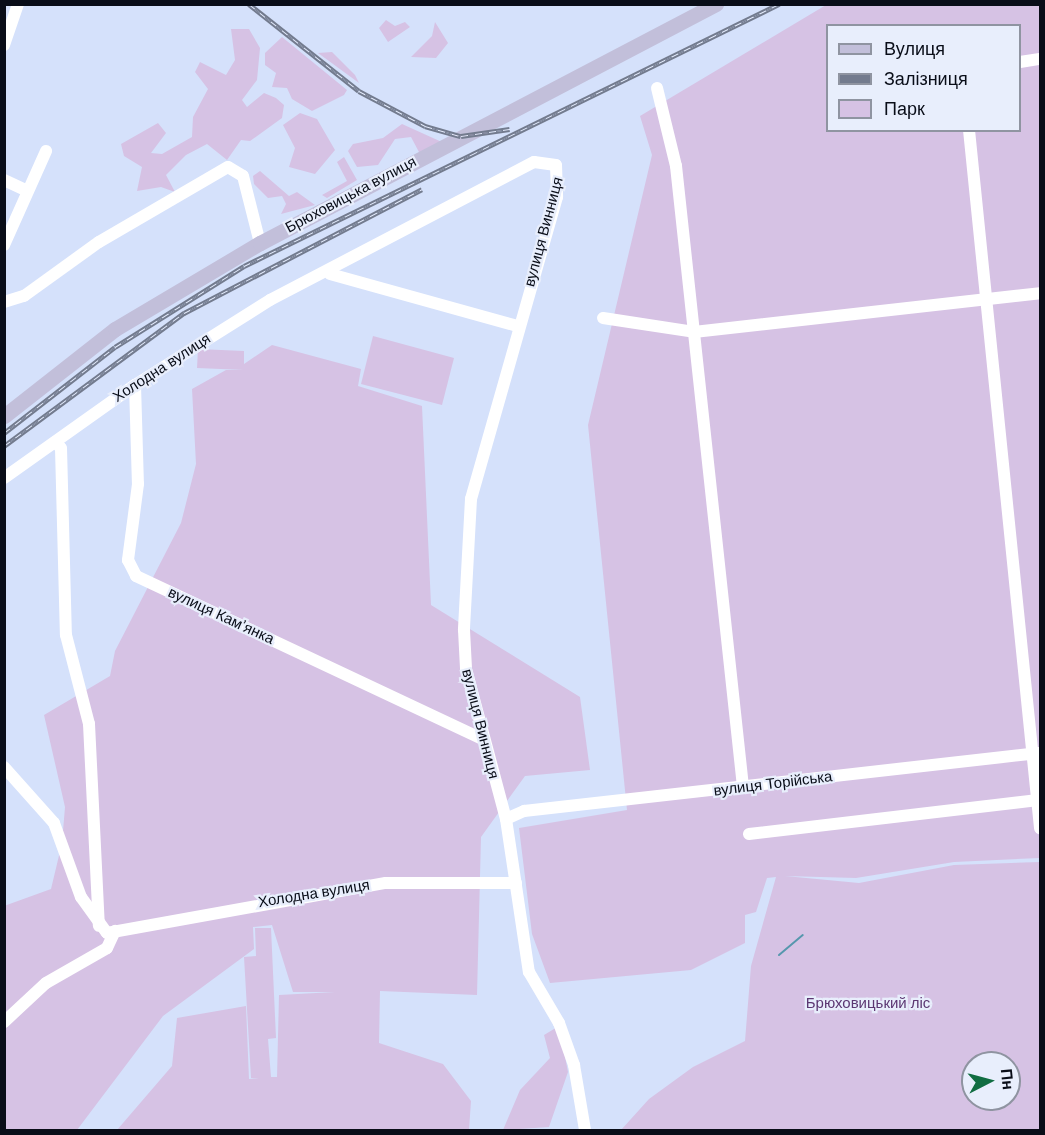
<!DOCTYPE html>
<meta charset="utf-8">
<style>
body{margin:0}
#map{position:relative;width:1045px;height:1135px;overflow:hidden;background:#d5e1fb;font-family:"DM Sans",sans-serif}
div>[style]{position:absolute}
.green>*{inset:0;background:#d6c2e4}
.stream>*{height:2px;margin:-1px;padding:0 1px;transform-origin:1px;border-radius:1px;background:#5697ad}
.minor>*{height:12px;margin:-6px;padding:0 6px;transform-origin:6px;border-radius:6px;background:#fff}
.major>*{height:15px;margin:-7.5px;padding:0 7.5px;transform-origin:7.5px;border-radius:7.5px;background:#c2bfda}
.rail>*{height:4.5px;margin-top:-2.25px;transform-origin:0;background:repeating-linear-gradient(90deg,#e8eefc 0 7px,#737b8e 0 14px);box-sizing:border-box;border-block:2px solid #737b8e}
span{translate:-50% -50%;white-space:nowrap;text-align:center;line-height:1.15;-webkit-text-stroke:4.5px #e8eefc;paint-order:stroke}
.street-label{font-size:15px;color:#090d18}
.park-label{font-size:15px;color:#5c3772}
.frame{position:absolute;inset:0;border:6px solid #090d18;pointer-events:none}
.legend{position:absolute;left:826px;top:24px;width:195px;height:108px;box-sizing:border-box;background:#e8eefc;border:2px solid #8f94a1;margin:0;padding:8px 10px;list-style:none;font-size:18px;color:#090d18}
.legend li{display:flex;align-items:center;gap:12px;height:30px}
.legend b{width:30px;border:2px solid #8f94a1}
.north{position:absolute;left:961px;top:1051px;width:60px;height:60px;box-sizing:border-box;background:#e8eefc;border:2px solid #8f94a1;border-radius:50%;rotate:84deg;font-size:16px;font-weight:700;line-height:24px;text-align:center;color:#090d18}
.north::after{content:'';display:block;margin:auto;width:21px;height:27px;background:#116d42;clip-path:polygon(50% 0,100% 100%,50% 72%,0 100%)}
</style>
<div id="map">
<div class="green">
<i style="clip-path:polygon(evenodd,826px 5px,1040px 5px,1040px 858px,954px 862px,856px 878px,785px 876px,859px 883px,954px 865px,1040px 862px,1040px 1130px,621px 1130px,649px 1099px,693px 1067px,745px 1041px,751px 966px,776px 877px,767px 878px,756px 912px,745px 915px,745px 943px,691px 970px,550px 983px,532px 934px,519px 828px,627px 810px,588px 425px,652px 155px,640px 116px,826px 5px,828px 26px,1020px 26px,1020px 130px,828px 130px,828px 26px,826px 5px,973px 1063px,1009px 1063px,1009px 1099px,973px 1099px,973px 1063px)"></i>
<i style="clip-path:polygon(386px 20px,395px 26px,405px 22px,410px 27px,388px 42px,379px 28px)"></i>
<i style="clip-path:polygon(435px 22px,448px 43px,436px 58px,411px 57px,432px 36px)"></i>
<i style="clip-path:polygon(231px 29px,249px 29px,260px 48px,257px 80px,242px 100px,247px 107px,264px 93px,276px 98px,284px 105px,282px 118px,250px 141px,241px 140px,227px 160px,207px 144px,186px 155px,166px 175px,175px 192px,161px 187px,137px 191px,142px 167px,124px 156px,121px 144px,158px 123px,166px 133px,151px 153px,162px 154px,192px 137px,193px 117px,208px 89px,195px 72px,200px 62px,226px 75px,235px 60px)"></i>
<i style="clip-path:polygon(282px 37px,347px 90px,344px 95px,312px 111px,292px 99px,287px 88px,272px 87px,276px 73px,265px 65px,265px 53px)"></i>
<i style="clip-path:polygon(332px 52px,355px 75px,359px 83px,318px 53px)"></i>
<i style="clip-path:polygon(300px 113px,317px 119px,335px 150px,315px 174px,289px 167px,295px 148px,283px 125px)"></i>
<i style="clip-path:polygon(402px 124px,444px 143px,420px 154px,411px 137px,395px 139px,378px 165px,357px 167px,348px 151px,353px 144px,383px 138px)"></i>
<i style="clip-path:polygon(344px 157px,357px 180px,327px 198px,322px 195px,347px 181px,337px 162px)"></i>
<i style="clip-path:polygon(260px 171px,289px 196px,297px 192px,315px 205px,281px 214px,286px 204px,282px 196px,268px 198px,254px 184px,253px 176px)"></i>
<i style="clip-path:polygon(373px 336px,454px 358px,442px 405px,361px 384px)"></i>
<i style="clip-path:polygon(272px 345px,361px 369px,358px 386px,422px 406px,431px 605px,580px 697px,590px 770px,525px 776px,481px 837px,477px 995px,380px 991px,379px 1043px,443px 1064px,471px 1101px,469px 1130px,117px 1130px,172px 1066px,177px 1018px,246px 1006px,249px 1079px,259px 1078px,251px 1078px,244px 957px,256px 956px,255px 928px,271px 928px,276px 1038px,268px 1039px,271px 1077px,277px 1077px,279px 995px,335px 992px,293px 992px,272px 925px,253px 927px,254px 949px,163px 1016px,77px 1130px,5px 1130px,4px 906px,51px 889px,62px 843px,65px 807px,44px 715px,110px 676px,115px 651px,181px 523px,196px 464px,192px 389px,226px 370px,244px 370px,197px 368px,198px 349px,244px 351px,244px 364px)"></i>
<i style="clip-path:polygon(559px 1026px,568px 1072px,549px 1127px,503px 1130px,520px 1090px,550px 1058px,544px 1035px)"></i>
</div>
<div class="stream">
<i style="left:779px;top:955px;width:31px;rotate:-40deg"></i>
</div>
<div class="minor">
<i style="left:4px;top:45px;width:43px;rotate:-71.1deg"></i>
<i style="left:1020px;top:62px;width:20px;rotate:-9deg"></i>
<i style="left:657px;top:88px;width:80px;rotate:76.3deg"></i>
<i style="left:676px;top:166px;width:625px;rotate:83.84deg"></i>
<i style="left:969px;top:130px;width:702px;rotate:84.19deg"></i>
<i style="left:4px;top:180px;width:26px;rotate:25deg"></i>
<i style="left:4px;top:245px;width:103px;rotate:-65.9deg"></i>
<i style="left:330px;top:274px;width:194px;rotate:15.5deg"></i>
<i style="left:4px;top:302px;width:21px;rotate:-17deg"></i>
<i style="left:24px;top:296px;width:92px;rotate:-35.8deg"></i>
<i style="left:99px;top:242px;width:149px;rotate:-30.2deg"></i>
<i style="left:228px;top:167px;width:17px;rotate:31deg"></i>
<i style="left:243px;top:176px;width:69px;rotate:75.8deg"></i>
<i style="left:603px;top:318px;width:92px;rotate:8.7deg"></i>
<i style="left:694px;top:332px;width:348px;rotate:-6.4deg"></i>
<i style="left:135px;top:385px;width:99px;rotate:88.3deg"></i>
<i style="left:138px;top:484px;width:77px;rotate:97.5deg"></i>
<i style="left:128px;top:560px;width:18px;rotate:63deg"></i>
<i style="left:136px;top:576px;width:383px;rotate:25.2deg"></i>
<i style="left:55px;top:442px;width:8px;rotate:45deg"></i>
<i style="left:61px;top:448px;width:187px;rotate:88.5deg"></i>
<i style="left:66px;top:635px;width:92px;rotate:75.5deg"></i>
<i style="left:89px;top:724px;width:202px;rotate:87.2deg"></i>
<i style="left:4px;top:478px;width:161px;rotate:-35.4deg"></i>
<i style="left:135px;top:385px;width:160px;rotate:-32.2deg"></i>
<i style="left:270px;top:300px;width:298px;rotate:-27.6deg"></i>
<i style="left:534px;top:162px;width:22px;rotate:8deg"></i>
<i style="left:556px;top:165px;width:32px;rotate:88deg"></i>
<i style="left:557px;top:197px;width:314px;rotate:105.9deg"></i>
<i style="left:471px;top:499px;width:131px;rotate:93.1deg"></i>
<i style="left:464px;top:630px;width:39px;rotate:87deg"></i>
<i style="left:466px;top:669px;width:155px;rotate:75.1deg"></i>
<i style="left:506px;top:819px;width:155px;rotate:81.5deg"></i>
<i style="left:529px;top:972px;width:59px;rotate:59.5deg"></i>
<i style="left:559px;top:1023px;width:45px;rotate:70.3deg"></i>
<i style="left:574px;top:1065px;width:66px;rotate:80.4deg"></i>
<i style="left:4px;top:767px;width:75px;rotate:48.2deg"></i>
<i style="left:54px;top:823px;width:79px;rotate:70deg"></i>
<i style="left:81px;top:897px;width:44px;rotate:54.2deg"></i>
<i style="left:107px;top:933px;width:283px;rotate:-10.2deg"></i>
<i style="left:386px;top:883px;width:130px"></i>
<i style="left:506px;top:819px;width:20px;rotate:-24deg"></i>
<i style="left:524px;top:811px;width:518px;rotate:-6.43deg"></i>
<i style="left:749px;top:834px;width:291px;rotate:-6.7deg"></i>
<i style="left:4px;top:1022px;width:57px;rotate:-42.9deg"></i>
<i style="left:46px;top:983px;width:70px;rotate:-29.8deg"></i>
<i style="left:107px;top:948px;width:19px;rotate:-65deg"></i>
</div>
<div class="major">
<i style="left:4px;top:416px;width:141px;rotate:-38.1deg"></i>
<i style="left:115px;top:329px;width:169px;rotate:-30.7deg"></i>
<i style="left:260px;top:243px;width:515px;rotate:-27.66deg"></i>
</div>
<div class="rail">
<i style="left:249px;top:4px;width:140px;rotate:38.3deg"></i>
<i style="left:359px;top:91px;width:75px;rotate:27.9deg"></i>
<i style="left:425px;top:126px;width:37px;rotate:16deg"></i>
<i style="left:461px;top:136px;width:49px;rotate:-8.1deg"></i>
<i style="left:4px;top:433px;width:140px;rotate:-37.8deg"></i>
<i style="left:115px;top:347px;width:152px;rotate:-32.1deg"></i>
<i style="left:244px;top:266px;width:596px;rotate:-26.09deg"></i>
<i style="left:4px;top:446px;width:224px;rotate:-36.5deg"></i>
<i style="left:184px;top:313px;width:268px;rotate:-27.5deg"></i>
</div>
<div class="street-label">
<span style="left:351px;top:195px;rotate:-28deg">Брюховицька вулиця</span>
<span style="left:544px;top:232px;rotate:-75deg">вулиця Винниця</span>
<span style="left:162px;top:368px;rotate:-33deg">Холодна вулиця</span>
<span style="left:221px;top:616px;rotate:25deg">вулиця Камʼянка</span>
<span style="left:480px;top:724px;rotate:76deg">вулиця Винниця</span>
<span style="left:773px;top:784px;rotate:-7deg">вулиця Торійська</span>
<span style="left:314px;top:894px;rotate:-9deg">Холодна вулиця</span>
</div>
<div class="park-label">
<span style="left:868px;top:1004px">Брюховицький ліс</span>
</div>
<div class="frame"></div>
<ul class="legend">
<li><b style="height:8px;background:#c2bfda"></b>Вулиця</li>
<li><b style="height:8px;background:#737b8e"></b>Залізниця</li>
<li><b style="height:16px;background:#d6c2e4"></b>Парк</li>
</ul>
<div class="north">Пн</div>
</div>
